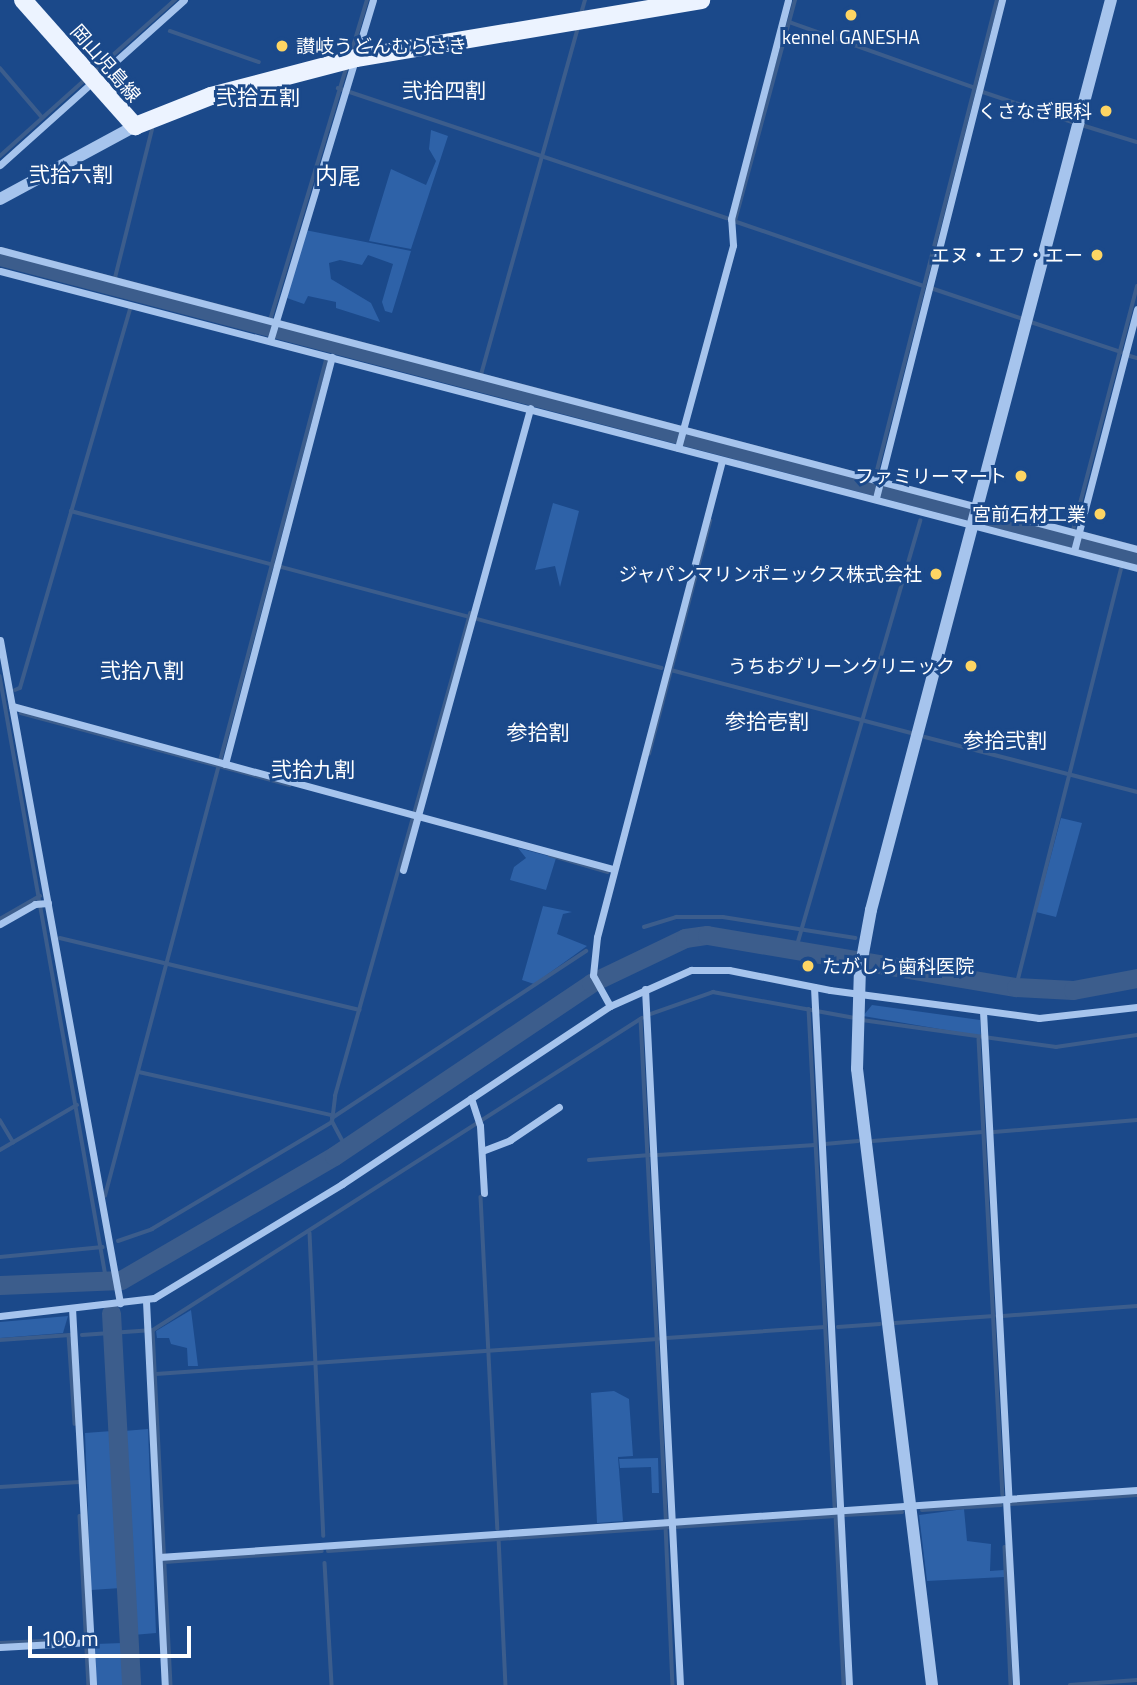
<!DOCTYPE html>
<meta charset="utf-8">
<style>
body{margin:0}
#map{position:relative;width:1137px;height:1685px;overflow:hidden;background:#1b498a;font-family:"Titillium Web","Noto Sans JP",sans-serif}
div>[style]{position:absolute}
.green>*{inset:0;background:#2e62a8}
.stream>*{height:3.5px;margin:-1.75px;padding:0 1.75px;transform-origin:1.75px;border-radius:1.75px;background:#3c5d8c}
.river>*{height:19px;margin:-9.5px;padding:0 9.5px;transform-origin:9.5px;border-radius:9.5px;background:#3c5d8c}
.minor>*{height:7px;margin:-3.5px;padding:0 3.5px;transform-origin:3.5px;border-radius:3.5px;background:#a6c4ed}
.tertiary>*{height:12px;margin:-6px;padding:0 6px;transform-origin:6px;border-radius:6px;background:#a6c4ed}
.primary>*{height:18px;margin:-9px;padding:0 9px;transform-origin:9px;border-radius:9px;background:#ecf3ff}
.dots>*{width:19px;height:19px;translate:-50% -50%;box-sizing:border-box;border:4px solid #1b498a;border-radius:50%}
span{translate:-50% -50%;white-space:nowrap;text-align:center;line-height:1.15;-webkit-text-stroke:6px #1b498a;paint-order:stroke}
.poi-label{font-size:19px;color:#fff}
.left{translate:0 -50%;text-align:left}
.right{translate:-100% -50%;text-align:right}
.street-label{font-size:19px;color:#fff}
.neighbourhood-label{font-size:21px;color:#fff}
.quarter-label{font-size:23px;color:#fff}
.scale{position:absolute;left:28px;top:1626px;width:163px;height:32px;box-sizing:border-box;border:4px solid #fff;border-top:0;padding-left:9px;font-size:21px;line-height:24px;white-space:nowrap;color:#fff;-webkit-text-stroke:5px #1b498a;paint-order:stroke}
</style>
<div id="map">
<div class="green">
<i style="clip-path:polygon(431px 130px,448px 136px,411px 249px,369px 241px,391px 169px,426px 185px,436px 161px,429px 149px)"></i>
<i style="clip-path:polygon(305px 230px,411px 251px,392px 313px,385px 311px,382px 302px,393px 264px,368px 255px,362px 265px,340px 260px,329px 263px,331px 279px,371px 303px,380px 322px,336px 308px,336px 302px,308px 296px,304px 304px,284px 297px)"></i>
<i style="clip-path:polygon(713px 448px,830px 478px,830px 481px,739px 461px)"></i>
<i style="clip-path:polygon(553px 503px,579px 511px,560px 587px,555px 566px,535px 570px)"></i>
<i style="clip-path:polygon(1061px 818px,1082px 823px,1056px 917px,1036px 912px)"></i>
<i style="clip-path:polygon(518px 848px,556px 858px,546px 890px,510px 880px,514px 867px,526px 858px)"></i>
<i style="clip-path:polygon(543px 906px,572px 912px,563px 914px,557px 934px,587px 946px,534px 984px,522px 980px)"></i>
<i style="clip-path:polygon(872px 1005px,980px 1020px,981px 1036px,863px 1016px)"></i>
<i style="clip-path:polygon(191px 1310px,198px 1366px,188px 1366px,187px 1348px,171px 1344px,169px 1338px,157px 1338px,156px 1331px)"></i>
<i style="clip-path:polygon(68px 1316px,63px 1333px,0 1338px,0 1322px)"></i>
<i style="clip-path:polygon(614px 1391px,629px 1399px,633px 1456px,618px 1457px,623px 1521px,597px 1523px,591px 1393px)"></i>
<i style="clip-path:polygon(148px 1429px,156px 1633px,133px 1635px,124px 1431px)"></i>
<i style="clip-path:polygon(112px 1431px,121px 1588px,91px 1590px,85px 1433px)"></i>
<i style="clip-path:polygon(658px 1458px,659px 1493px,652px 1493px,651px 1467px,620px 1468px,619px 1459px)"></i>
<i style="clip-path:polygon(964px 1509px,967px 1541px,991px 1544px,990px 1571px,1004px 1570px,1004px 1577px,927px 1581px,919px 1515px)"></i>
<i style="clip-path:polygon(123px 1643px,125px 1685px,96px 1685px,95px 1644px)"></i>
</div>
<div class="stream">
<i style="left:581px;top:14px;width:15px;rotate:-74deg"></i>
<i style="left:789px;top:22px;width:197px;rotate:19.5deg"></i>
<i style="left:170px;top:31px;width:94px;rotate:19.2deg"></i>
<i style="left:352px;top:50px;width:52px;rotate:-73.3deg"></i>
<i style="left:0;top:68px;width:65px;rotate:49.4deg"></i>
<i style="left:95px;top:71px;width:107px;rotate:-41.6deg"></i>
<i style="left:338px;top:88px;width:410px;rotate:18.5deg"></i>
<i style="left:980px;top:91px;width:97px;rotate:18.6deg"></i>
<i style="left:1085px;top:126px;width:54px;rotate:17.1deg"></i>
<i style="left:0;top:156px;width:117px;rotate:-41.9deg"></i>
<i style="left:734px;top:221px;width:201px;rotate:18.9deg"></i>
<i style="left:735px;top:221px;width:229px;rotate:-74.8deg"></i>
<i style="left:113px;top:286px;width:161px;rotate:-76deg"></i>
<i style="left:931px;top:288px;width:97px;rotate:18.6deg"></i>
<i style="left:133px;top:295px;width:4px;rotate:-76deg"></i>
<i style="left:1031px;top:322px;width:95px;rotate:18.4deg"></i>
<i style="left:268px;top:327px;width:270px;rotate:-73.2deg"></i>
<i style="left:329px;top:347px;width:4px;rotate:-76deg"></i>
<i style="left:1130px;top:356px;width:7px;rotate:16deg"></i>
<i style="left:479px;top:382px;width:369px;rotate:-74.4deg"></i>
<i style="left:529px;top:399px;width:3px;rotate:-72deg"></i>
<i style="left:728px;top:451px;width:3px;rotate:-90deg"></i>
<i style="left:873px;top:486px;width:502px;rotate:-75.69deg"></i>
<i style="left:926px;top:502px;width:2px;rotate:-63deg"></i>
<i style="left:71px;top:511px;width:611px;rotate:14.88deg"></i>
<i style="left:1071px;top:538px;width:260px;rotate:-75.3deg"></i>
<i style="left:1125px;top:555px;width:3px;rotate:-72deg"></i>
<i style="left:671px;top:670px;width:248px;rotate:14.7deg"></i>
<i style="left:0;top:676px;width:615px;rotate:79.99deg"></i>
<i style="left:15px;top:690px;width:5px;rotate:-22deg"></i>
<i style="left:20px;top:688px;width:394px;rotate:-73.8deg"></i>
<i style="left:21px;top:713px;width:278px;rotate:15deg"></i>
<i style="left:925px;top:737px;width:219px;rotate:14.5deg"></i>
<i style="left:649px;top:754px;width:241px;rotate:-75.3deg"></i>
<i style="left:550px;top:855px;width:60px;rotate:16.3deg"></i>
<i style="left:0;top:919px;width:46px;rotate:-29.9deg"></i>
<i style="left:644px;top:927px;width:34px;rotate:-17deg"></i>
<i style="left:676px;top:917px;width:47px"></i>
<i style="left:723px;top:917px;width:134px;rotate:9deg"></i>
<i style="left:60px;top:938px;width:308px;rotate:13.5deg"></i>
<i style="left:795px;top:952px;width:449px;rotate:-73.8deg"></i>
<i style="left:599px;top:973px;width:4px;rotate:63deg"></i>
<i style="left:1016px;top:987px;width:430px;rotate:-75.9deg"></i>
<i style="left:809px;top:1009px;width:498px;rotate:87deg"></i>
<i style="left:651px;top:1014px;width:66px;rotate:-19.5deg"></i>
<i style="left:713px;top:992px;width:144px;rotate:10.4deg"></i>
<i style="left:641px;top:1019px;width:500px;rotate:87.1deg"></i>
<i style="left:862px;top:1020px;width:196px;rotate:7.9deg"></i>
<i style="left:1056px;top:1047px;width:82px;rotate:-8.4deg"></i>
<i style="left:979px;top:1039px;width:456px;rotate:87deg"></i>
<i style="left:139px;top:1072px;width:197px;rotate:12.6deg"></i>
<i style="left:332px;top:1118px;width:304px;rotate:-33.3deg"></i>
<i style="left:0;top:1120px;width:26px;rotate:59deg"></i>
<i style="left:994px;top:1132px;width:144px;rotate:-4.8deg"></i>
<i style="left:873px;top:1141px;width:110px;rotate:-4.7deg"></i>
<i style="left:825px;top:1144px;width:33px;rotate:-5deg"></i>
<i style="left:346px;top:1148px;width:30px;rotate:-118deg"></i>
<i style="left:332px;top:1122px;width:26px;rotate:-83deg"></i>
<i style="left:335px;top:1096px;width:501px;rotate:-74.35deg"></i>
<i style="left:0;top:1150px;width:89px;rotate:-30.3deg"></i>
<i style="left:658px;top:1155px;width:157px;rotate:-3.6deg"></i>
<i style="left:589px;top:1160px;width:61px;rotate:-4.7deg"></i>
<i style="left:105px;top:1196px;width:865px;rotate:-75.19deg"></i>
<i style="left:481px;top:1197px;width:332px;rotate:87.1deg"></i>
<i style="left:310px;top:1233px;width:303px;rotate:87.4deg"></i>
<i style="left:118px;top:1241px;width:36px;rotate:-19deg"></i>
<i style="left:152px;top:1229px;width:209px;rotate:-30.7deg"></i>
<i style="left:0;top:1257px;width:103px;rotate:-5.5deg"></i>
<i style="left:1003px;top:1316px;width:134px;rotate:-4.3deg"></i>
<i style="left:895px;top:1323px;width:99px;rotate:-4deg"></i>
<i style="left:838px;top:1327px;width:42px;rotate:-4.1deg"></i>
<i style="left:153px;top:1330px;width:355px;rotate:87.1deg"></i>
<i style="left:69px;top:1335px;width:89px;rotate:86.1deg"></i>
<i style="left:82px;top:1335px;width:71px;rotate:-4deg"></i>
<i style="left:153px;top:1330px;width:580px;rotate:-32.54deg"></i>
<i style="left:667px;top:1338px;width:158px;rotate:-4deg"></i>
<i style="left:0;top:1340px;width:70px;rotate:-4.1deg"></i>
<i style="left:156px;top:1374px;width:503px;rotate:-3.99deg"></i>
<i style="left:0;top:1487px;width:79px;rotate:-3.6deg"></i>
<i style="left:1011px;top:1504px;width:126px;rotate:-4.1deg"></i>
<i style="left:922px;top:1510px;width:79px;rotate:-3.6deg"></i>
<i style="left:836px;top:1514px;width:171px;rotate:87.3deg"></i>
<i style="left:845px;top:1515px;width:57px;rotate:-3deg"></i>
<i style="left:80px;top:1516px;width:169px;rotate:87deg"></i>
<i style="left:666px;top:1526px;width:159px;rotate:87.5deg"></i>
<i style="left:675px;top:1527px;width:161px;rotate:-3.9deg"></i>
<i style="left:499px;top:1538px;width:147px;rotate:87.3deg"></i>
<i style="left:1005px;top:1547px;width:138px;rotate:87.5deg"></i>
<i style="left:328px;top:1551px;width:341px;rotate:-4deg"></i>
<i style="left:165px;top:1562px;width:157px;rotate:-4deg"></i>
<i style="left:325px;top:1563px;width:122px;rotate:86.7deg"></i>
<i style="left:0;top:1643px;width:63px;rotate:-2.7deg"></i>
<i style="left:1070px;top:1685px;width:67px;rotate:-4.3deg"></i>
</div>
<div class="river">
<i style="left:0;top:256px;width:1176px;rotate:14.73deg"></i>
<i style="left:0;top:1285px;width:121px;rotate:-2.4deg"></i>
<i style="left:121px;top:1280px;width:246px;rotate:-30.2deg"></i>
<i style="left:334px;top:1156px;width:310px;rotate:-33.9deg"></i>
<i style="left:591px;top:983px;width:104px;rotate:-25.6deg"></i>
<i style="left:685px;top:938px;width:22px;rotate:-8deg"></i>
<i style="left:707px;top:935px;width:313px;rotate:9.6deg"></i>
<i style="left:1016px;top:987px;width:57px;rotate:3deg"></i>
<i style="left:1073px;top:990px;width:65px;rotate:-10.6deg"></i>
<i style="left:111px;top:1313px;width:373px;rotate:86.9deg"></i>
</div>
<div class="minor">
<i style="left:0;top:165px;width:247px;rotate:-41.9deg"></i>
<i style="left:0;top:250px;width:1176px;rotate:14.73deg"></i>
<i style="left:0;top:271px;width:1175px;rotate:14.64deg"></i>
<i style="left:270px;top:341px;width:356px;rotate:-73.2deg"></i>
<i style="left:678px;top:448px;width:210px;rotate:-74.8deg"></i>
<i style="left:733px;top:245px;width:26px;rotate:-94deg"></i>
<i style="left:731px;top:219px;width:226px;rotate:-75.4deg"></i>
<i style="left:876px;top:498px;width:514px;rotate:-75.8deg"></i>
<i style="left:1074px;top:551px;width:250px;rotate:-75.4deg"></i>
<i style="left:0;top:640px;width:674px;rotate:79.74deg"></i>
<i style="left:12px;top:706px;width:623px;rotate:15.17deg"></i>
<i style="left:225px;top:764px;width:421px;rotate:-75.3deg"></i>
<i style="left:403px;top:870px;width:479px;rotate:-74.6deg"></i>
<i style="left:0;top:924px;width:40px;rotate:-29.7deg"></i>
<i style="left:35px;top:904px;width:13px;rotate:-4deg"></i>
<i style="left:814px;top:987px;width:699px;rotate:87.13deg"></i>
<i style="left:645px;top:989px;width:697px;rotate:87.12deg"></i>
<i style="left:610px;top:1006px;width:35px;rotate:-119deg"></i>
<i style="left:593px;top:975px;width:38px;rotate:-84deg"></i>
<i style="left:597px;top:937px;width:493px;rotate:-75.3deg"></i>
<i style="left:983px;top:1011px;width:489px;rotate:87deg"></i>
<i style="left:471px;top:1098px;width:29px;rotate:72deg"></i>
<i style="left:480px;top:1126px;width:67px;rotate:86.6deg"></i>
<i style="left:482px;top:1151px;width:30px;rotate:-21deg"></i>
<i style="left:510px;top:1140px;width:59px;rotate:-34deg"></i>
<i style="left:146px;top:1301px;width:384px;rotate:87.2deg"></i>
<i style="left:72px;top:1308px;width:378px;rotate:86.8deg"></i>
<i style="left:0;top:1316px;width:155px;rotate:-6.7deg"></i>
<i style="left:154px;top:1298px;width:220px;rotate:-31.2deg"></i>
<i style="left:342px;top:1184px;width:322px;rotate:-33.6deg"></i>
<i style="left:610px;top:1006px;width:89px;rotate:-24deg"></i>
<i style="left:691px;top:970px;width:38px"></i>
<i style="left:729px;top:970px;width:103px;rotate:11.2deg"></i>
<i style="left:830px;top:990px;width:211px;rotate:7.6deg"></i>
<i style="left:1039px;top:1018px;width:99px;rotate:-6.4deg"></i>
<i style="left:1006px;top:1499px;width:186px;rotate:86.9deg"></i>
<i style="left:159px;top:1557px;width:980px;rotate:-3.92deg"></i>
<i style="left:0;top:1647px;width:91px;rotate:-3.1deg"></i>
</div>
<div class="tertiary">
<i style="left:0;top:199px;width:153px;rotate:-28.4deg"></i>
<i style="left:932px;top:1685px;width:621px;rotate:-96.94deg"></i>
<i style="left:857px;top:1069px;width:99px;rotate:-88.3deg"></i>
<i style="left:860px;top:970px;width:61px;rotate:-79.6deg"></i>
<i style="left:871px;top:910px;width:941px;rotate:-75.23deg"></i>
</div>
<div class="primary">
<i style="left:23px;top:0;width:169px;rotate:48.4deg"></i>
<i style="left:135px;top:126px;width:82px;rotate:-21.5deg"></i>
<i style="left:211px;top:96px;width:150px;rotate:-14.7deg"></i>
<i style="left:356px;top:58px;width:350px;rotate:-9.5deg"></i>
</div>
<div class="dots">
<i style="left:851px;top:15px;background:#fed563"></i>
<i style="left:282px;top:46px;background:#fed563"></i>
<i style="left:1106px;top:111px;background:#fed563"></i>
<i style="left:1097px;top:255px;background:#fed563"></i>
<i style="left:1021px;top:476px;background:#fed563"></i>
<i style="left:1100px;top:514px;background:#fed563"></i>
<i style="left:936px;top:574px;background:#fed563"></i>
<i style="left:971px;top:666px;background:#fed563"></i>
<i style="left:808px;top:966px;background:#fed563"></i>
</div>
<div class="poi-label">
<span style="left:851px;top:37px">kennel GANESHA</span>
<span class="left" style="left:296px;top:46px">讃岐うどんむらさき</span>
<span class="right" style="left:1092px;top:111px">くさなぎ眼科</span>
<span class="right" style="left:1083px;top:255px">エヌ・エフ・エー</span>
<span class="right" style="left:1007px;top:476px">ファミリーマート</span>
<span class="right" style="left:1086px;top:514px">宮前石材工業</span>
<span class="right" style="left:922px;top:574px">ジャパンマリンポニックス株式会社</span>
<span class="right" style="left:955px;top:666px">うちおグリーンクリニック</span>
<span class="left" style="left:822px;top:966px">たがしら歯科医院</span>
</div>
<div class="street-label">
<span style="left:106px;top:63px;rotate:49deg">岡山児島線</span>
</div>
<div class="neighbourhood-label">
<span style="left:444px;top:90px">弐拾四割</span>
<span style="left:258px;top:97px">弐拾五割</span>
<span style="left:71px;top:174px">弐拾六割</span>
<span style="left:142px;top:670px">弐拾八割</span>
<span style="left:767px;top:721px">参拾壱割</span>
<span style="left:538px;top:732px">参拾割</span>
<span style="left:1005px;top:740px">参拾弐割</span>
<span style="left:313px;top:769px">弐拾九割</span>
</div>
<div class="quarter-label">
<span style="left:338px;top:176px">内尾</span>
</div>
<div class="scale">100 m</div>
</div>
